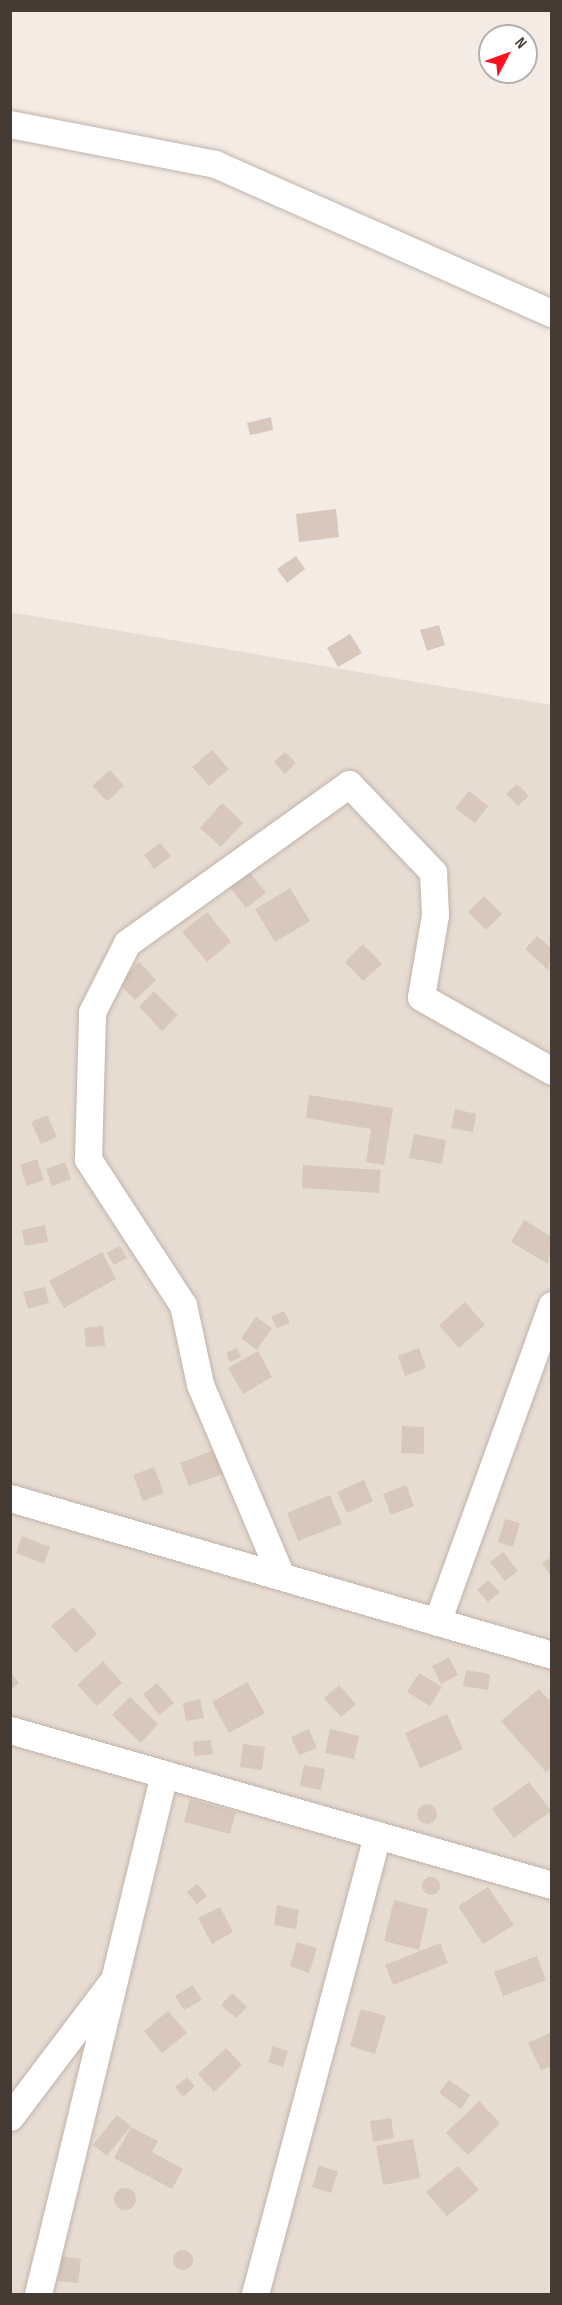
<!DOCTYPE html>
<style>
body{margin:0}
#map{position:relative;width:562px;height:2305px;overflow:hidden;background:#f3ebe4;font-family:"Sofia Sans Condensed",sans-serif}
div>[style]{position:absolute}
.residential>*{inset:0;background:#e7dcd2}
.building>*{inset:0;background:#d7c7bc}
.round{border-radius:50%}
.roads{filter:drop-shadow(0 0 2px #c1b3aa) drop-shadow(0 0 2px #c1b3aa)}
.minor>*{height:27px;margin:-13.5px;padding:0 13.5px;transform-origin:13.5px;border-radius:13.5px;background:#fff}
span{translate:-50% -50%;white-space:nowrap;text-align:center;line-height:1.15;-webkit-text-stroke:6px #fff;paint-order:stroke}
.frame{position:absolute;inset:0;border:12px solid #453a34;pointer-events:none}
.north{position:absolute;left:478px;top:24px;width:60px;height:60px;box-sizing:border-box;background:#fff;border:2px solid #b5b0ae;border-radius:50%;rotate:49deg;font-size:16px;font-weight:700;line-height:24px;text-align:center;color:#453a34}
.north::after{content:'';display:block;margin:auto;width:21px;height:27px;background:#ff0f20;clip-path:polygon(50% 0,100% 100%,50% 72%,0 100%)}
</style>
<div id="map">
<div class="residential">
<i style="clip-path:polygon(10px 612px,551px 705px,551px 2294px,11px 2294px)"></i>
</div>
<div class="building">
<i style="clip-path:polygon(271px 417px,273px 430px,250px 435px,247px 423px)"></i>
<i style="clip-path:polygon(336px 509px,339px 537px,299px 542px,296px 514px)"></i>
<i style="clip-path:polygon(296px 556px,305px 569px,287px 583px,277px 569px)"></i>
<i style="clip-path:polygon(439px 625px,445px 645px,427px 651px,420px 630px)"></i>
<i style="clip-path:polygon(350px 634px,362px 653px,338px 667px,327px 648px)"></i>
<i style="clip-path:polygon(212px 750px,229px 769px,209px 786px,192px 767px)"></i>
<i style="clip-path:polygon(285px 752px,296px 763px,285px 774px,274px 762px)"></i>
<i style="clip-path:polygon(110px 770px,124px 786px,107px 801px,92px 786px)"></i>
<i style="clip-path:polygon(517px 784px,529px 796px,518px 806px,506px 794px)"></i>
<i style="clip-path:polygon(469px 791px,488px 806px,475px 823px,455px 808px)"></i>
<i style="clip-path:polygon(222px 803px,243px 823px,221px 847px,200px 828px)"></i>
<i style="clip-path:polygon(160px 843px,171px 856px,154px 869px,144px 855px)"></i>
<i style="clip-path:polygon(249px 871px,266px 893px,246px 908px,229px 886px)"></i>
<i style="clip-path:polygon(290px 888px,310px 921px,275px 942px,255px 909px)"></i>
<i style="clip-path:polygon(484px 896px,502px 914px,486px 930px,468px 912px)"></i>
<i style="clip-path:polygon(207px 912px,231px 942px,207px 962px,182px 932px)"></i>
<i style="clip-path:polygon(537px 936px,552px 949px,548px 970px,525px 949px)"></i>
<i style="clip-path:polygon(363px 944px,382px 964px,363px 981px,345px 962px)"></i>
<i style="clip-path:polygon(139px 962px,156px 980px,135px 1000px,118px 983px)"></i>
<i style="clip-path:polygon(154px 991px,178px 1015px,162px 1031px,139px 1007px)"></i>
<i style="clip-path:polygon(309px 1095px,393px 1108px,384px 1165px,366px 1162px,371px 1129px,306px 1118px)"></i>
<i style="clip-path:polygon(455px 1109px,476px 1114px,473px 1132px,451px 1128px)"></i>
<i style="clip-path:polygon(47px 1115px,57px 1137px,41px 1144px,31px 1122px)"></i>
<i style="clip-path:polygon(414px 1134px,446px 1140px,442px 1164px,409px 1158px)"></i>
<i style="clip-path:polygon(37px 1159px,44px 1180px,27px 1186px,20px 1165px)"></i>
<i style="clip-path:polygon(65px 1162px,71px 1179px,52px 1186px,46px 1169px)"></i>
<i style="clip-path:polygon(303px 1165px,381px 1170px,379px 1193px,302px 1188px)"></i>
<i style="clip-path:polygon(524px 1220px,552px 1237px,548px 1264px,511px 1242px)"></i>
<i style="clip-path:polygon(45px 1225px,48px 1242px,25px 1246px,22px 1230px)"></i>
<i style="clip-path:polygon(120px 1246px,127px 1258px,114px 1265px,107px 1253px)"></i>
<i style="clip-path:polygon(102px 1252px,116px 1279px,64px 1308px,49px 1281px)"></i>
<i style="clip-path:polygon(45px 1287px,49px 1303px,28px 1309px,23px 1292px)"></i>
<i style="clip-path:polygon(465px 1302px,485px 1325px,459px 1348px,439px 1325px)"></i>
<i style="clip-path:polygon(284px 1311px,290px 1323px,277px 1328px,271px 1317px)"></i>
<i style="clip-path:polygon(256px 1317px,272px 1328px,257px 1350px,241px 1338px)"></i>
<i style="clip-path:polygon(103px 1326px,105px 1346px,86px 1347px,84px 1328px)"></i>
<i style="clip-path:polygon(237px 1348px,241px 1357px,230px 1362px,226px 1353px)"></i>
<i style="clip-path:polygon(419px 1348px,426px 1368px,405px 1376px,398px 1356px)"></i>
<i style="clip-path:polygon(258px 1351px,272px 1377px,243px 1394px,228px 1368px)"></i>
<i style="clip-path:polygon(402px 1426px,424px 1427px,424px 1454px,401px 1453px)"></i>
<i style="clip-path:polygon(222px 1447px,231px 1471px,189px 1486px,180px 1463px)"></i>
<i style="clip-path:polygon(154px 1467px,164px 1493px,143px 1501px,133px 1475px)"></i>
<i style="clip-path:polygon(364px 1480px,373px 1501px,347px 1513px,337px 1492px)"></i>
<i style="clip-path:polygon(406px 1485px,414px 1506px,391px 1515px,383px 1494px)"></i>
<i style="clip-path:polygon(330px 1495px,342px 1524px,298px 1541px,287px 1513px)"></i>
<i style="clip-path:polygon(505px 1519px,520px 1523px,513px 1547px,498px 1542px)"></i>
<i style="clip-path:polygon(22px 1536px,50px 1547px,44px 1564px,16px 1553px)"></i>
<i style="clip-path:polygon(503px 1552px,518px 1571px,505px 1581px,490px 1562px)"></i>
<i style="clip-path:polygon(552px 1557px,552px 1577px,542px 1563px)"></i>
<i style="clip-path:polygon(488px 1580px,500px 1592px,488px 1602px,477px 1590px)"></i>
<i style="clip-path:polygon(73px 1607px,97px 1634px,76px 1653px,51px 1626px)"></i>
<i style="clip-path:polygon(449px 1657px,458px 1675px,441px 1684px,432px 1666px)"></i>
<i style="clip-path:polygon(103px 1661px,122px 1683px,97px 1706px,77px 1685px)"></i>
<i style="clip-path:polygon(466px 1670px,490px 1674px,488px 1690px,463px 1686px)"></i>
<i style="clip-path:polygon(10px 1671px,19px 1683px,10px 1690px)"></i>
<i style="clip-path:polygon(419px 1673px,442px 1687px,430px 1706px,407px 1692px)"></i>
<i style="clip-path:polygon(247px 1682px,265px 1713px,229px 1733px,212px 1702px)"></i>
<i style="clip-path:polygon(157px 1683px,174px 1703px,159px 1715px,143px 1694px)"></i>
<i style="clip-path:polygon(339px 1685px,356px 1704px,341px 1717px,324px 1698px)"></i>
<i style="clip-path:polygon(539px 1689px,552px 1703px,552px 1767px,546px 1772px,501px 1721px)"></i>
<i style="clip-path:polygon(130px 1697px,158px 1724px,141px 1743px,112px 1715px)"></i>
<i style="clip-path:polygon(200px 1699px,204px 1718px,186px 1721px,183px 1703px)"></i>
<i style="clip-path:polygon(447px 1714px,463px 1749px,420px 1768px,405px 1733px)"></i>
<i style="clip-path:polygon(309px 1729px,317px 1748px,299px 1755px,291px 1737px)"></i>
<i style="clip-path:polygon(330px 1729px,359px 1736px,354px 1759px,325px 1753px)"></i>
<i style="clip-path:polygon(211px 1740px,213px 1754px,194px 1756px,193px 1742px)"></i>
<i style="clip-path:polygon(243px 1744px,265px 1747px,262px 1770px,240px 1767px)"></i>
<i style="clip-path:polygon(304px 1765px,325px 1769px,321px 1790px,300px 1786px)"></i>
<i style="clip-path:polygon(529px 1782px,551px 1811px,514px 1838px,492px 1809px)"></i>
<i style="clip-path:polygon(190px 1799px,236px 1812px,230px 1834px,184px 1822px)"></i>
<i class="round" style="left:417px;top:1804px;width:20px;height:20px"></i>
<i class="round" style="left:422px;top:1877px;width:18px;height:18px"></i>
<i style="clip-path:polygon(197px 1884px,207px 1896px,197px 1904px,187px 1892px)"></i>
<i style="clip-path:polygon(488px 1887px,514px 1925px,483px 1944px,458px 1906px)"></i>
<i style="clip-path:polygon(394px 1900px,428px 1909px,419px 1950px,384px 1941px)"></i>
<i style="clip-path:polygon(277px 1905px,299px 1910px,296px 1929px,274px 1925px)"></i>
<i style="clip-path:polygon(220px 1907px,233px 1932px,212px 1944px,198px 1918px)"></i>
<i style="clip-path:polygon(297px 1942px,317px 1948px,309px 1973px,290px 1966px)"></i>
<i style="clip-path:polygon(440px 1943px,448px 1963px,393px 1985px,385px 1965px)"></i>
<i style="clip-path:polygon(537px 1956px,546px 1980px,503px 1996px,494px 1972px)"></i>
<i style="clip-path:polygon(193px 1985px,202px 2000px,184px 2010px,175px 1996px)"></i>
<i style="clip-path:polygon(232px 1993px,247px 2007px,236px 2018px,221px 2005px)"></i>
<i style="clip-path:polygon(361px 2009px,386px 2016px,375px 2054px,350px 2046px)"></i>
<i style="clip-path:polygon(168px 2011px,187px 2033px,162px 2053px,144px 2031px)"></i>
<i style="clip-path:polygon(552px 2032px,552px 2066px,541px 2070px,528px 2043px)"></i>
<i style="clip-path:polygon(273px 2046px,288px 2051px,283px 2067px,268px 2062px)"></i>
<i style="clip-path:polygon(226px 2048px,242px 2065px,214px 2092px,198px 2074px)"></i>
<i style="clip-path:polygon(187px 2077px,195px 2086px,183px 2097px,175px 2087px)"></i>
<i style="clip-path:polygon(449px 2080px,470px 2095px,461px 2109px,439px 2093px)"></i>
<i style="clip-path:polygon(479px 2101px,500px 2123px,468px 2155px,446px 2133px)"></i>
<i style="clip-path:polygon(117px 2115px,131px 2126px,107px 2156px,93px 2145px)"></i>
<i style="clip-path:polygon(391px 2118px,394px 2138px,373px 2142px,370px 2121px)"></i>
<i style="clip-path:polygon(131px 2127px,158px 2141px,152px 2152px,183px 2169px,172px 2189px,114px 2158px)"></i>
<i style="clip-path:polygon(413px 2139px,420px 2178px,383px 2185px,376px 2146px)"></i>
<i style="clip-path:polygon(319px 2165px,338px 2172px,331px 2193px,312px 2187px)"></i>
<i style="clip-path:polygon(458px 2166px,479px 2190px,447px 2216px,426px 2192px)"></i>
<i class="round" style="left:114px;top:2188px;width:22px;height:22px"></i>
<i class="round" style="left:173px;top:2250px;width:20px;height:20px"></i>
<i style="clip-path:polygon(61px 2256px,81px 2259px,78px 2283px,58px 2281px)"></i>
</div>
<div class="roads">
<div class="minor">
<i style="left:10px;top:124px;width:209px;rotate:11deg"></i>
<i style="left:215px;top:164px;width:368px;rotate:23.9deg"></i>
<i style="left:10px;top:1498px;width:564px;rotate:16.15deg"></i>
<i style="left:281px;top:1576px;width:208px;rotate:-112.9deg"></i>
<i style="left:200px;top:1384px;width:81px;rotate:-102.1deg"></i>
<i style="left:183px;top:1305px;width:174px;rotate:-123.1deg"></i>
<i style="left:88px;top:1159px;width:147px;rotate:-88.4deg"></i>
<i style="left:92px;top:1012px;width:77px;rotate:-63.1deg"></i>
<i style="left:127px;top:943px;width:273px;rotate:-35.6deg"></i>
<i style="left:349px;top:784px;width:122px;rotate:46.3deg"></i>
<i style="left:433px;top:872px;width:43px;rotate:87.3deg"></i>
<i style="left:435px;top:915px;width:83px;rotate:99.7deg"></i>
<i style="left:421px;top:997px;width:150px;rotate:29.5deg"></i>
<i style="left:437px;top:1622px;width:337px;rotate:-70.1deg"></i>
<i style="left:10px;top:1730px;width:564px;rotate:15.96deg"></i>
<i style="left:10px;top:2117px;width:166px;rotate:-52.9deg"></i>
<i style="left:38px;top:2294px;width:535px;rotate:-76.38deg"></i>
<i style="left:255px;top:2294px;width:475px;rotate:-75.1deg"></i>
</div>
</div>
<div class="frame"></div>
<div class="north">N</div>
</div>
